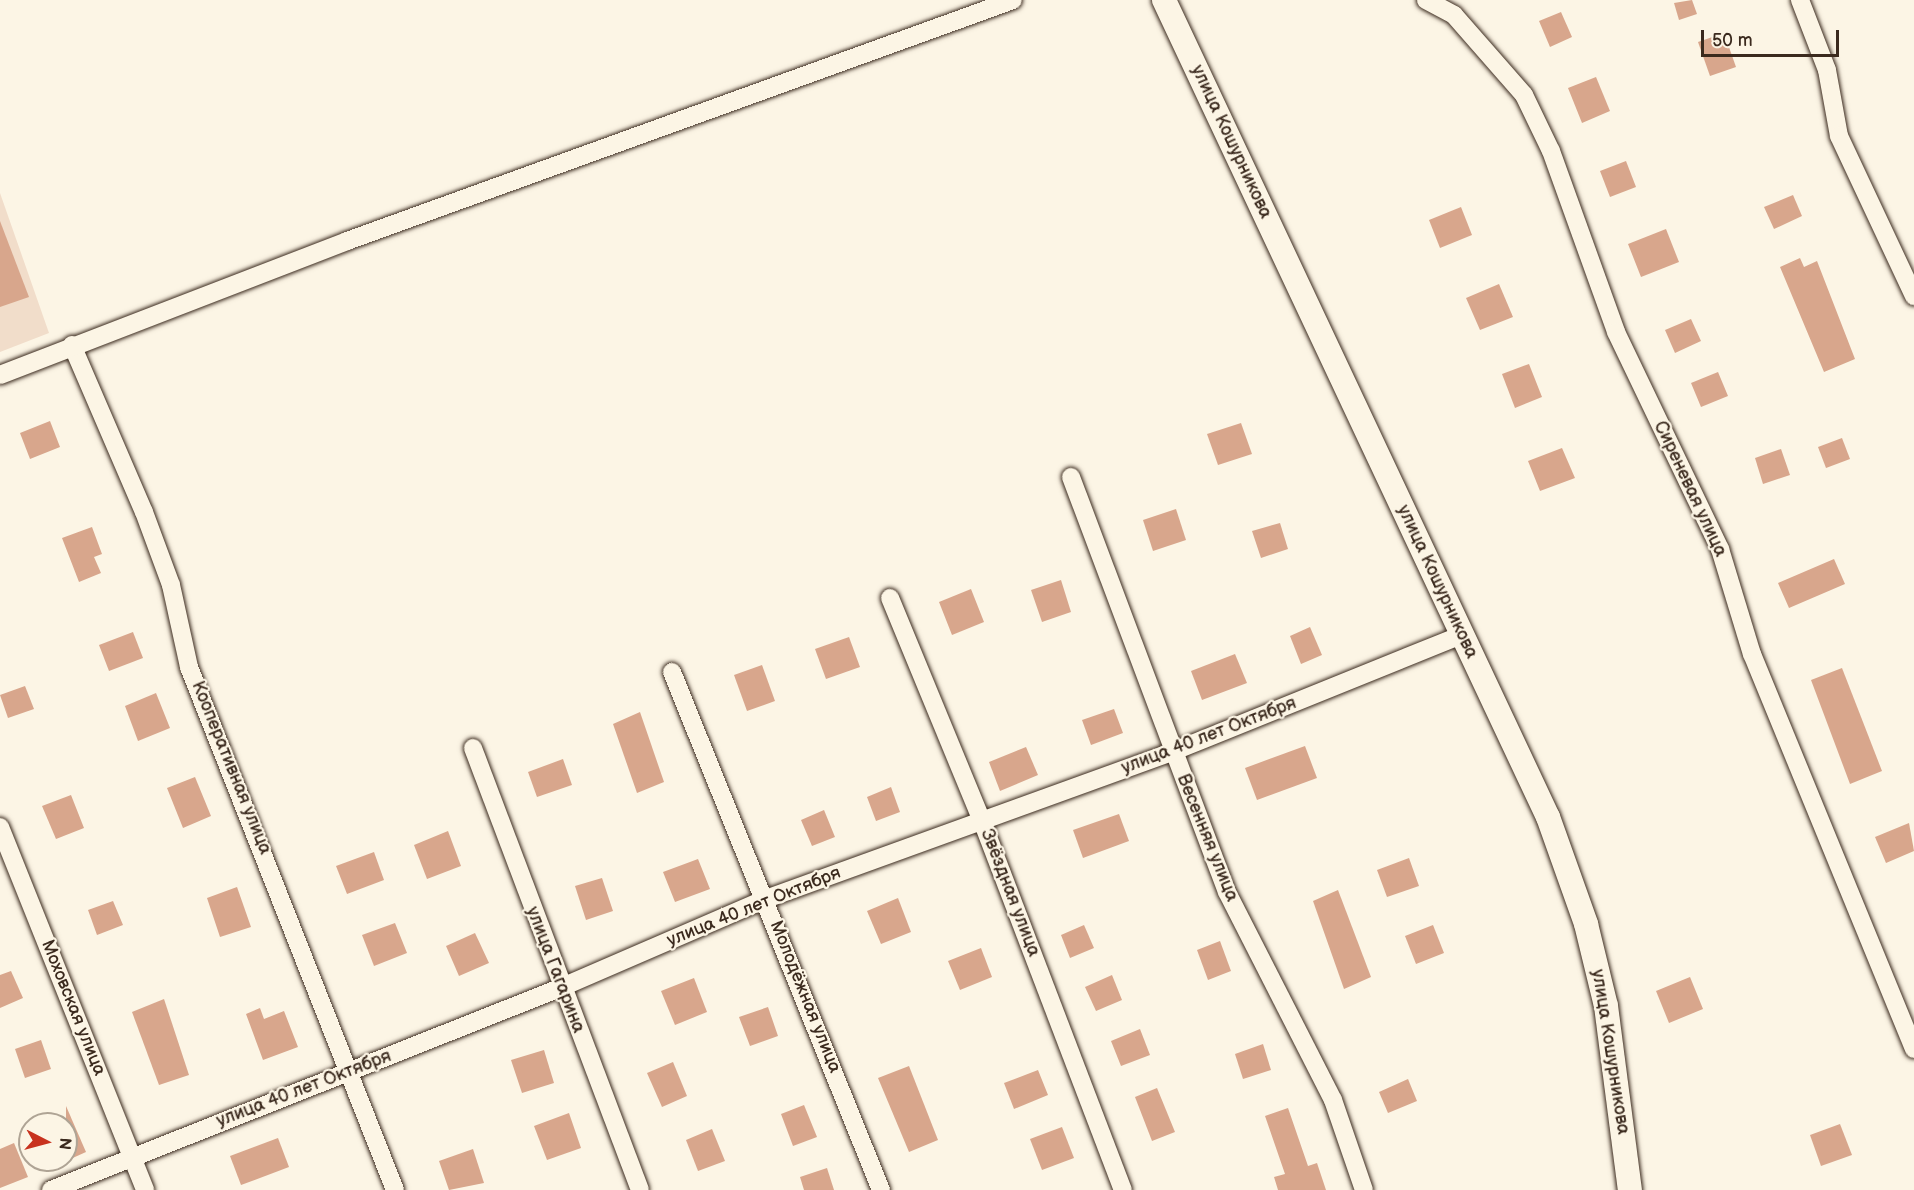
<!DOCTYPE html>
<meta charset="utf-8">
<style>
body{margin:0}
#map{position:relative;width:1914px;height:1190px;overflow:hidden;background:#fcf5e5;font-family:"Balsamiq Sans",sans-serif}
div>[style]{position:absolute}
.built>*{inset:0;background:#f1ddca}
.building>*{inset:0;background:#d8a68c}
.roads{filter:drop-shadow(0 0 2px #3b2a1e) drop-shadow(0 0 2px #3b2a1e)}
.minor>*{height:18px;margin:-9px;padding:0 9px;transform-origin:9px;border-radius:9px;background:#fcf5e5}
.secondary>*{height:24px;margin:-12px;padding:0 12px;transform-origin:12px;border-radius:12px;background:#fcf5e5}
span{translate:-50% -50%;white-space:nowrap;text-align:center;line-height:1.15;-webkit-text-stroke:4.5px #fcf5e5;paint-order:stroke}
.street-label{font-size:18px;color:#3b2a1e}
.north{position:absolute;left:18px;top:1112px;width:60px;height:60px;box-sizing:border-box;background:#fcf5e5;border:2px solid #afa495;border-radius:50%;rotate:96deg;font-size:16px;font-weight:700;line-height:24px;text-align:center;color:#3b2a1e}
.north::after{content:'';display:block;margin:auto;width:21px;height:27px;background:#c8321e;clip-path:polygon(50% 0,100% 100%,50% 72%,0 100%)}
.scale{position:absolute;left:1701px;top:30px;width:138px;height:27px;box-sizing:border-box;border:3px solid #3b2a1e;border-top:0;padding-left:8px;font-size:18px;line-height:21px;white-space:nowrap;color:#3b2a1e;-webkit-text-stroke:4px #fcf5e5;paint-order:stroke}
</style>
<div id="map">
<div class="built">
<i style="clip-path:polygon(0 193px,49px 333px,0 352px)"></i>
</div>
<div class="building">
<i style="clip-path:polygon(1692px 0,1697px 14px,1679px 20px,1674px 3px)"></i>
<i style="clip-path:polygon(1561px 12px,1572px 37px,1550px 47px,1539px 21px)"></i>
<i style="clip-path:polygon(1724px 33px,1736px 67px,1710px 76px,1698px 42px)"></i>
<i style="clip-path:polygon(1596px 77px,1610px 111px,1582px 123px,1568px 88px)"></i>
<i style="clip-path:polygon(1626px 161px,1636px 187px,1610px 197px,1600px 171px)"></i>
<i style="clip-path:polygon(1793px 195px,1802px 216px,1774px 229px,1764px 207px)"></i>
<i style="clip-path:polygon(1461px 207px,1472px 235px,1440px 248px,1429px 220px)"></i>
<i style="clip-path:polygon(0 221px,29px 297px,0 307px)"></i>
<i style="clip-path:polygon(1666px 229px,1679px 262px,1641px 277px,1628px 244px)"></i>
<i style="clip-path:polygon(1800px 258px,1804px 267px,1817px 261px,1855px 359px,1824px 372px,1780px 267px)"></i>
<i style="clip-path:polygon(1499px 284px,1513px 317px,1480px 330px,1466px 298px)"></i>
<i style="clip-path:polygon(1691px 319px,1701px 341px,1675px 353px,1665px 330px)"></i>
<i style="clip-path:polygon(1529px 364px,1542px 397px,1515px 408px,1502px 374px)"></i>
<i style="clip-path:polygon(1718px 372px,1728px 396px,1701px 407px,1691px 383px)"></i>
<i style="clip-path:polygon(50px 421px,60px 447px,30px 459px,20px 433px)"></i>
<i style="clip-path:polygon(1241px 423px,1252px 454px,1218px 465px,1207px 434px)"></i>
<i style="clip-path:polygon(1842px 438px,1850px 459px,1826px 468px,1818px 447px)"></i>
<i style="clip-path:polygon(1562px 448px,1575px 478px,1540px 491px,1528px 461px)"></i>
<i style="clip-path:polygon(1781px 449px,1790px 475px,1763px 484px,1755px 458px)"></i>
<i style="clip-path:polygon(1176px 509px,1186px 540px,1153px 551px,1143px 520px)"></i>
<i style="clip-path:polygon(1280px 523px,1288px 549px,1261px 558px,1252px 531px)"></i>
<i style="clip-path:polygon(92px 527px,102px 554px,94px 557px,101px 573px,79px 582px,62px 538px)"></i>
<i style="clip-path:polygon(1834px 559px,1845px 584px,1789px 608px,1778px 583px)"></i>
<i style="clip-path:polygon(1061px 580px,1071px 612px,1042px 622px,1031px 590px)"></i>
<i style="clip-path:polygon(971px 589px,984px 622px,952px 635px,939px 602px)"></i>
<i style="clip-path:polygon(1310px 627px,1322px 655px,1301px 664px,1290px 636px)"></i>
<i style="clip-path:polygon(133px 632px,143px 658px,109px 671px,99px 645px)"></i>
<i style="clip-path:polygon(849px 637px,860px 667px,826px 679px,815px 649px)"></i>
<i style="clip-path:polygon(1235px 654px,1247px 683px,1202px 700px,1191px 671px)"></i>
<i style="clip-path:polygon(762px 665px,775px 701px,747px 711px,734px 675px)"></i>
<i style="clip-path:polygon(1842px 668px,1882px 771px,1850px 784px,1811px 680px)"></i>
<i style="clip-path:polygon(25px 686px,34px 709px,8px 718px,0 695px)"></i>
<i style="clip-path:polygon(156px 693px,170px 728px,138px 741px,125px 706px)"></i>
<i style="clip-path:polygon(1114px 709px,1123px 733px,1091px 745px,1082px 720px)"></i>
<i style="clip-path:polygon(640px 712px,664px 782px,637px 793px,613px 724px)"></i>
<i style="clip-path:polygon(1305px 746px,1317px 778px,1257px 800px,1245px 768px)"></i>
<i style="clip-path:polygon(1026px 747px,1038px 775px,1000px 791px,989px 762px)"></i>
<i style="clip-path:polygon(563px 759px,572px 785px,537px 797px,528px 772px)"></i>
<i style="clip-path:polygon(195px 777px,211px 816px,183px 828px,167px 788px)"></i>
<i style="clip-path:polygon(891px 787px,900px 812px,876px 821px,867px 797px)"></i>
<i style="clip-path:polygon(71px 795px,84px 828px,56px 839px,42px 806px)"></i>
<i style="clip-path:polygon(824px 810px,835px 837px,812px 846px,801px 820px)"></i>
<i style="clip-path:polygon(1119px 814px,1129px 841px,1083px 858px,1073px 830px)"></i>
<i style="clip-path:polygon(1909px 823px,1914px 851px,1886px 863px,1875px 837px)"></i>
<i style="clip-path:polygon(448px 831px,461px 866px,427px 879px,414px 845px)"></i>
<i style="clip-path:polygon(374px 852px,384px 880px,347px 894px,336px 866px)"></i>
<i style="clip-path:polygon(1409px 858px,1419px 886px,1387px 897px,1377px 870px)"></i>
<i style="clip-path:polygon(698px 859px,710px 889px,675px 902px,663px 872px)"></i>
<i style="clip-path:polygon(602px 878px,613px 911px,586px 920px,575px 886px)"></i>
<i style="clip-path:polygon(237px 887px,251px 927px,220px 937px,207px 898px)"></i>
<i style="clip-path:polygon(1338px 890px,1371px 977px,1344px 989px,1313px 901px)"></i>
<i style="clip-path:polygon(898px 898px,911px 932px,881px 944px,867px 911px)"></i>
<i style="clip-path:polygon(113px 901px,123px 925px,97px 935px,88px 910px)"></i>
<i style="clip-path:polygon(395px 923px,407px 953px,374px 966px,362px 935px)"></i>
<i style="clip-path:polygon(1084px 925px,1094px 948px,1070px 958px,1061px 935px)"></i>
<i style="clip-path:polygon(1433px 925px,1444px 953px,1416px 964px,1405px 936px)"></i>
<i style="clip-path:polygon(475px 933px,489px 963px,459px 976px,446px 946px)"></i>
<i style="clip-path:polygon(1220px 941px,1231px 971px,1208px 980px,1197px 950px)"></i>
<i style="clip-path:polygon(981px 948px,992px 977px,960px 990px,948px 961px)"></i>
<i style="clip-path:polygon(11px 971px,23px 998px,0 1008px,0 975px)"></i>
<i style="clip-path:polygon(1112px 975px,1122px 1000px,1096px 1011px,1085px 987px)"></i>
<i style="clip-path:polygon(1690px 977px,1703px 1009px,1669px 1023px,1656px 991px)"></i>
<i style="clip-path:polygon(694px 978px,707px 1012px,675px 1025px,661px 991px)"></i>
<i style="clip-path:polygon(164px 999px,189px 1075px,159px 1085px,132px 1012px)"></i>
<i style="clip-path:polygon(768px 1007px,778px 1036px,750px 1046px,739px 1017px)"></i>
<i style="clip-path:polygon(260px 1008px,264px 1019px,284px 1011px,298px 1047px,263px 1060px,246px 1014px)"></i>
<i style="clip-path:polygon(1140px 1029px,1150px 1055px,1121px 1066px,1111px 1041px)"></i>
<i style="clip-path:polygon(41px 1040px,51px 1069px,25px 1078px,15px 1049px)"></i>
<i style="clip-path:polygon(1263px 1044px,1271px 1070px,1243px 1079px,1235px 1054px)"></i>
<i style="clip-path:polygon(544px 1050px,554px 1083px,522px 1093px,511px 1060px)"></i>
<i style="clip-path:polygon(673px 1062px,687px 1096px,662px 1107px,647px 1073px)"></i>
<i style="clip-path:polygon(909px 1066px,938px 1140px,909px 1152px,878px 1078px)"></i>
<i style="clip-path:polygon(1038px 1070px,1048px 1095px,1014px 1109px,1004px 1083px)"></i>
<i style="clip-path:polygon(1408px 1079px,1417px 1101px,1388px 1113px,1379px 1092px)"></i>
<i style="clip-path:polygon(1157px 1088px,1175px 1132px,1152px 1141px,1135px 1097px)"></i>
<i style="clip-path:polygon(804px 1105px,817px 1137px,793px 1146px,781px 1114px)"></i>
<i style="clip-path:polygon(66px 1106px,86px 1152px,66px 1161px)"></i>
<i style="clip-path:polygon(1288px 1108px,1308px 1166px,1317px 1163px,1326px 1190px,1278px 1190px,1274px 1177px,1285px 1174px,1265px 1116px)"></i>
<i style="clip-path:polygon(569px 1113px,581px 1148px,547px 1160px,534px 1126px)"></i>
<i style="clip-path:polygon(1840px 1124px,1852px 1155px,1821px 1166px,1810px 1135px)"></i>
<i style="clip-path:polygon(1062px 1127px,1074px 1158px,1042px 1170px,1030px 1139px)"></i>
<i style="clip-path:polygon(712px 1129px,725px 1161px,698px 1171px,686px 1140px)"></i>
<i style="clip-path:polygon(278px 1138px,289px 1167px,241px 1185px,230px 1156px)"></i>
<i style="clip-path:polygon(14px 1143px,28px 1177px,0 1188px,0 1149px)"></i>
<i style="clip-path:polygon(473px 1149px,484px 1183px,449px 1190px,439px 1161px)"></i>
<i style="clip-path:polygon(827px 1168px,834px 1190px,804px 1190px,800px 1177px)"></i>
</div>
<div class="roads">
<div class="minor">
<i style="left:1426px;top:0;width:32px;rotate:28deg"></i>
<i style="left:1454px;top:15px;width:106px;rotate:48.8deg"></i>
<i style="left:1524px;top:95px;width:62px;rotate:64.3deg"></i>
<i style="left:1551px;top:151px;width:192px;rotate:70.2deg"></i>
<i style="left:1616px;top:332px;width:241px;rotate:64.4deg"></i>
<i style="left:1720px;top:549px;width:110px;rotate:73.1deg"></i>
<i style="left:1752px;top:654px;width:427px;rotate:67.7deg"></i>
<i style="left:1800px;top:0;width:75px;rotate:68.9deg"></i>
<i style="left:1827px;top:70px;width:67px;rotate:79.7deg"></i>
<i style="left:1839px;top:136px;width:177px;rotate:64.9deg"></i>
<i style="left:72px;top:345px;width:182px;rotate:66.7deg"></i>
<i style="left:144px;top:512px;width:78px;rotate:69.7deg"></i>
<i style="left:171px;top:585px;width:84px;rotate:77.6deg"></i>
<i style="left:189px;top:667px;width:562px;rotate:68.5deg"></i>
<i style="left:0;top:375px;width:372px;rotate:-21.1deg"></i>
<i style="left:347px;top:241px;width:708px;rotate:-19.89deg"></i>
<i style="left:1071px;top:477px;width:443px;rotate:69.4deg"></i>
<i style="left:1227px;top:892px;width:233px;rotate:63deg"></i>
<i style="left:1333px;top:1100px;width:95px;rotate:71deg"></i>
<i style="left:890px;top:598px;width:241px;rotate:67.6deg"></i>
<i style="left:982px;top:821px;width:395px;rotate:69.1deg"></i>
<i style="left:672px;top:672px;width:559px;rotate:68.03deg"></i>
<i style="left:473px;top:748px;width:472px;rotate:69.3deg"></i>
<i style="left:0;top:827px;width:391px;rotate:68.2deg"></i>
<i style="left:51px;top:1190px;width:548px;rotate:-21.65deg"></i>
<i style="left:560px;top:988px;width:224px;rotate:-23.4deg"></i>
<i style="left:766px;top:899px;width:432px;rotate:-19.9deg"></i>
<i style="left:1172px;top:752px;width:313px;rotate:-22deg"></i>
</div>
<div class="secondary">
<i style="left:1164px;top:0;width:903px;rotate:64.83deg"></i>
<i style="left:1548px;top:817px;width:114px;rotate:70.4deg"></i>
<i style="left:1586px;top:924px;width:84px;rotate:76.3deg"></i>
<i style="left:1606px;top:1006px;width:186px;rotate:82.6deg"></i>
</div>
</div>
<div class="street-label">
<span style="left:1231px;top:142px;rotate:65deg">улица Кошурникова</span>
<span style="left:1690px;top:489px;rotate:65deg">Сиреневая улица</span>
<span style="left:1437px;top:582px;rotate:65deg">улица Кошурникова</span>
<span style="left:1209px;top:736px;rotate:-21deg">улица 40 лет Октября</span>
<span style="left:231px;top:768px;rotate:68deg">Кооперативная улица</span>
<span style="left:1207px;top:838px;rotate:68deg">Весенняя улица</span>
<span style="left:1010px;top:893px;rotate:69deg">Звёздная улица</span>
<span style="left:754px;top:907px;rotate:-22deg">улица 40 лет Октября</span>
<span style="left:555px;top:970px;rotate:69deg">улица Гагарина</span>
<span style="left:805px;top:997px;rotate:68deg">Молодёжная улица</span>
<span style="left:73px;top:1008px;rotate:68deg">Моховская улица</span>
<span style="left:1610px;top:1052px;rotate:81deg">улица Кошурникова</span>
<span style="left:304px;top:1089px;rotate:-21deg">улица 40 лет Октября</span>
</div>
<div class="north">N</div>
<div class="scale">50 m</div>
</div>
